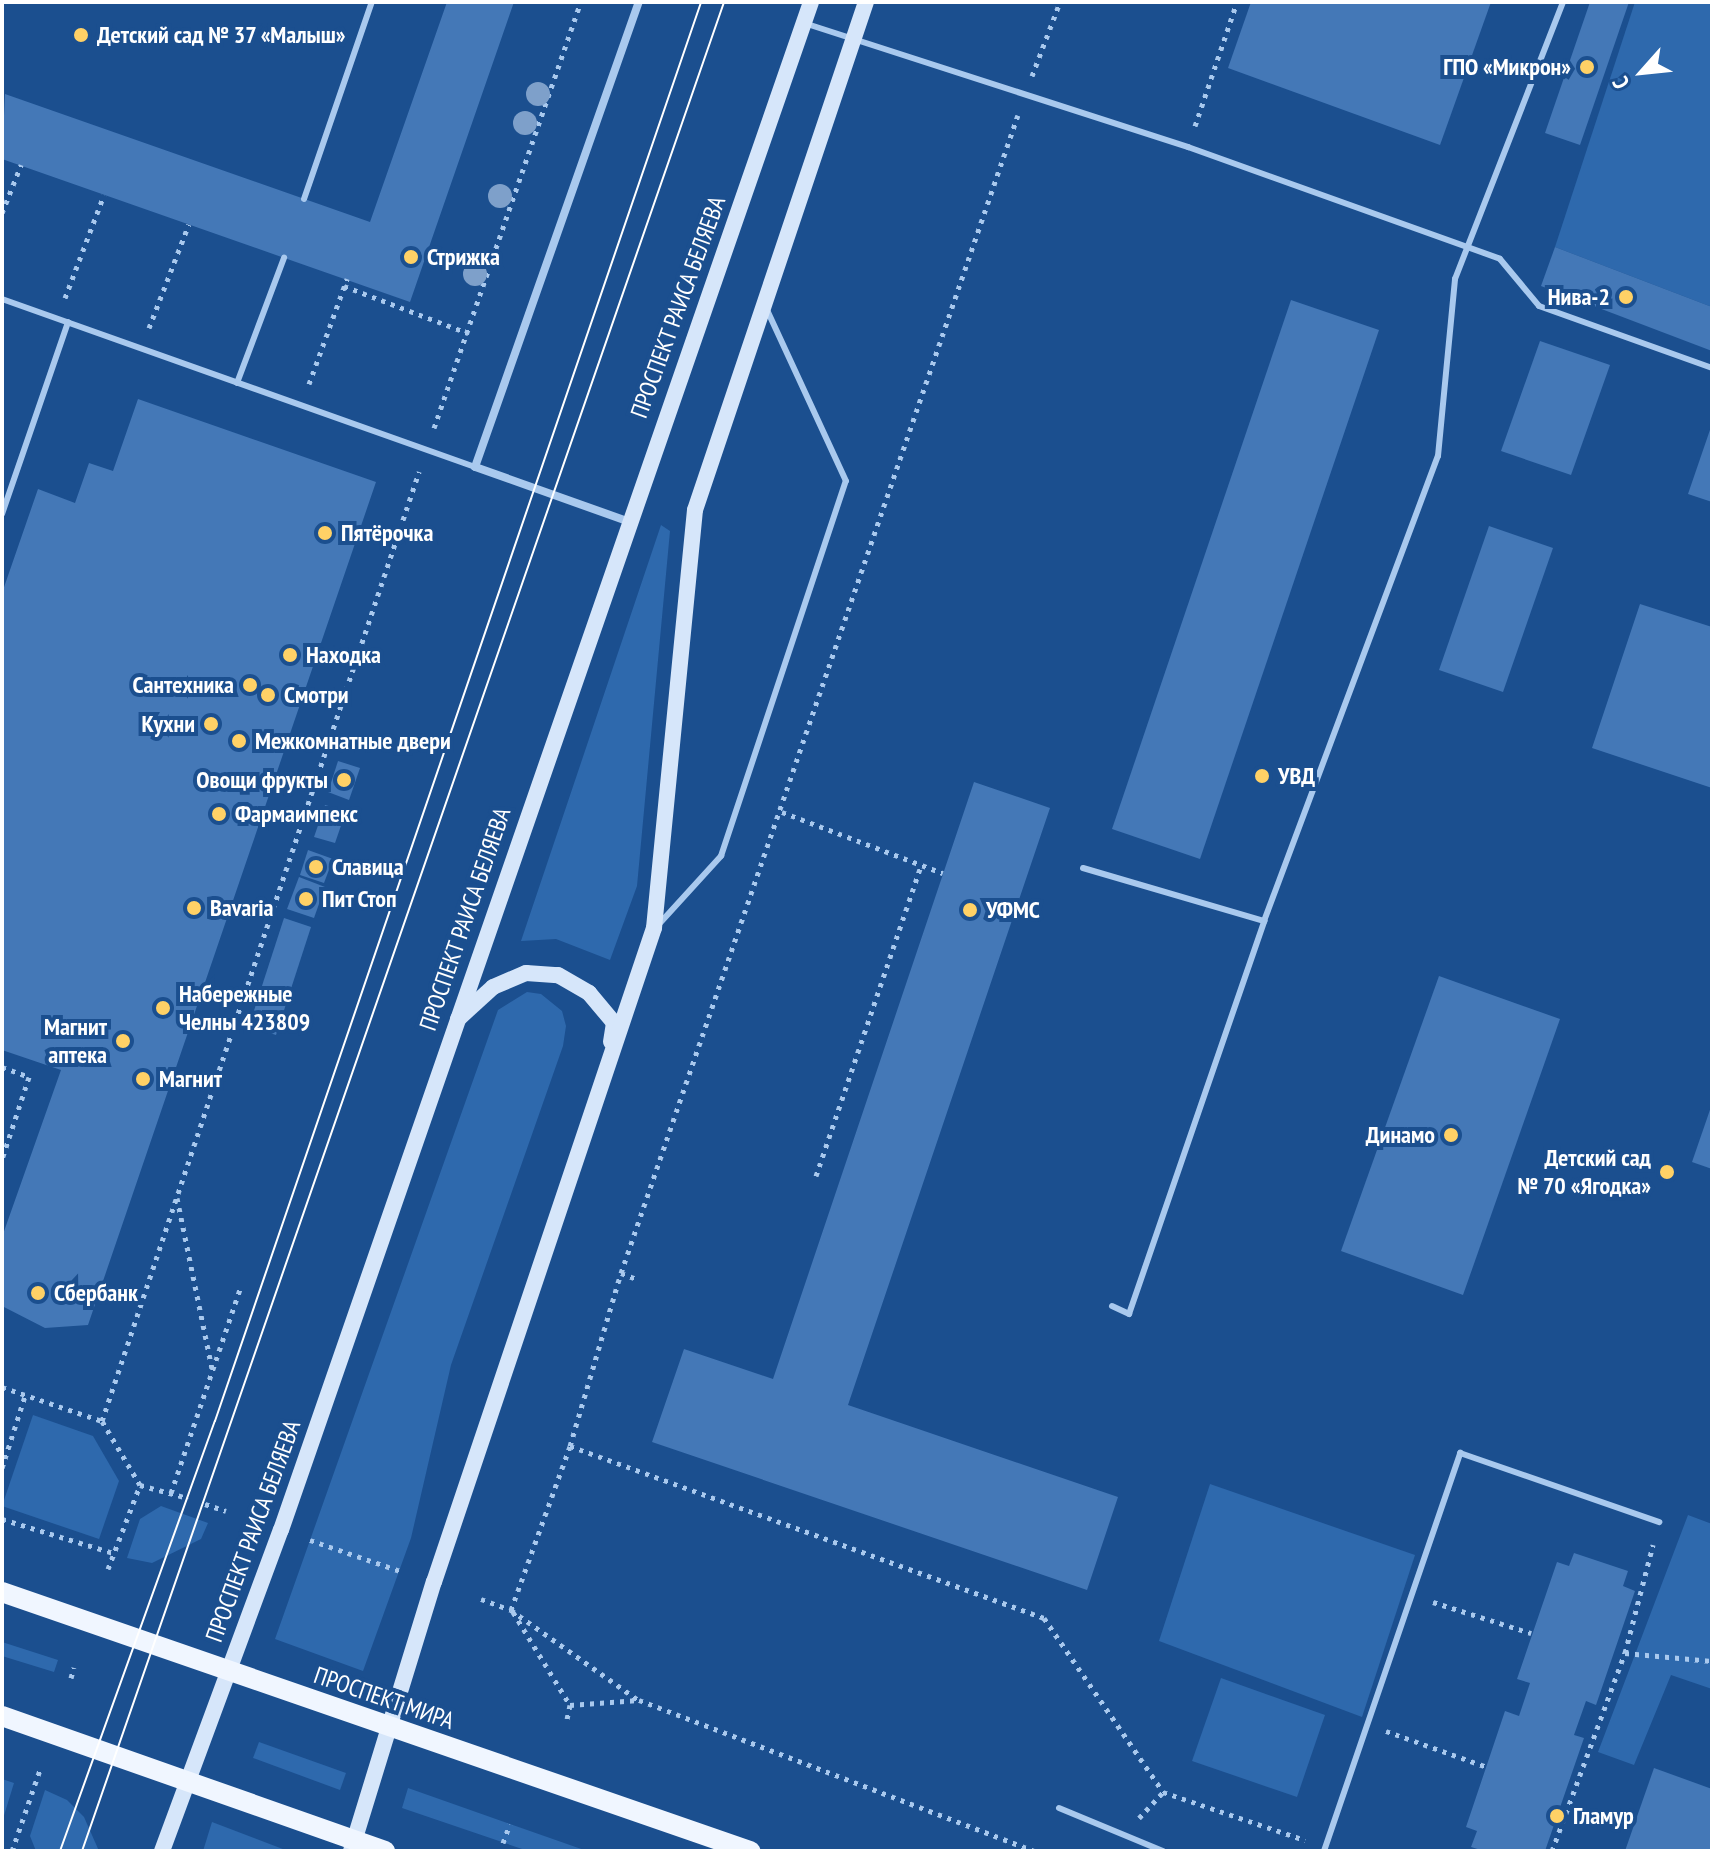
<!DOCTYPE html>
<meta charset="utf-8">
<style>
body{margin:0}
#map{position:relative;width:1714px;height:1853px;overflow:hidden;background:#1b4f8f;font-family:"PT Sans Narrow",sans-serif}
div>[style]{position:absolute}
.green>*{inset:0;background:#2e69ad}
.building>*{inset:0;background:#4478b7}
.path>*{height:5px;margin-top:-2.5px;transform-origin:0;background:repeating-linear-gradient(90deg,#a9c9ee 0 4px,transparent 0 10px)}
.lane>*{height:6px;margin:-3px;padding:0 3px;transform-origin:3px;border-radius:3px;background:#a9c9ee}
.street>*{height:8px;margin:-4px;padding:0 4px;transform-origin:4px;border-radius:4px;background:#a9c9ee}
.secondary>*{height:16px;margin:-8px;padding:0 8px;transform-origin:8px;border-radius:8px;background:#d6e6fa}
.primary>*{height:20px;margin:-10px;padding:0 10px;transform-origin:10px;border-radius:10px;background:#f0f6ff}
.tram>*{height:2px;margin:-1px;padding:0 1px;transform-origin:1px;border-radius:1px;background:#fff}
.trees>*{width:24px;height:24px;margin:-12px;border-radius:50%;background:#7ea0ca}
.dots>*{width:22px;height:22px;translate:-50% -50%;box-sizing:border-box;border:4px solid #1b4f8f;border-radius:50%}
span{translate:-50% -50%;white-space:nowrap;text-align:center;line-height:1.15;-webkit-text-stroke:8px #1b4f8f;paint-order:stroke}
.poi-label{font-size:24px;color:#fff;font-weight:700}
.left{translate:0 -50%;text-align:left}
.right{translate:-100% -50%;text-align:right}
.street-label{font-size:24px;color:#fff}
.frame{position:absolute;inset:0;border:4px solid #fff;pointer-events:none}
.north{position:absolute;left:1602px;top:32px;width:80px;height:80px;-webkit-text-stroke:6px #1b4f8f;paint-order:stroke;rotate:243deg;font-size:22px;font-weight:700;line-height:32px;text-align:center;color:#fff}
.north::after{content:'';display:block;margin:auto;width:28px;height:36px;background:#fff;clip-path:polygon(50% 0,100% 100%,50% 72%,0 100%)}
</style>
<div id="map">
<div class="green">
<i style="clip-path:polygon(1635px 2px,1712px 2px,1712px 307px,1555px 247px)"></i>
<i style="clip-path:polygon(661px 525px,670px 531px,637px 886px,610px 960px,556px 939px,521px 941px)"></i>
<i style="clip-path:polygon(527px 992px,541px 994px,562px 1011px,566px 1026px,563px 1046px,451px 1365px,411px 1538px,363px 1671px,275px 1639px,498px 1010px)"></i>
<i style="clip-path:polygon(33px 1415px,93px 1436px,119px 1481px,99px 1539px,2px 1506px)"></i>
<i style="clip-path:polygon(1210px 1484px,1415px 1555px,1362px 1717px,1159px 1641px)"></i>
<i style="clip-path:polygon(161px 1506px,208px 1523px,201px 1539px,152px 1563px,127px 1558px,140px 1519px)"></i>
<i style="clip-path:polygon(1688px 1515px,1712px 1524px,1712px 1689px,1671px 1675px,1634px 1765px,1598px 1752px)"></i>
<i style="clip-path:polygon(2px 1642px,58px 1660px,54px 1672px,2px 1656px)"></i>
<i style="clip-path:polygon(1221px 1678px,1325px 1715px,1297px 1797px,1192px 1761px)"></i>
<i style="clip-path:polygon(259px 1742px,346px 1773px,340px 1790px,253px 1758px)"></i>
<i style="clip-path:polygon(2px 1779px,14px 1783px,2px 1822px)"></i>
<i style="clip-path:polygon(408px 1788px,510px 1824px,587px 1851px,528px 1851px,402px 1808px)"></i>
<i style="clip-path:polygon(45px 1790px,67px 1800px,84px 1817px,99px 1851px,36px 1851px,30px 1836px)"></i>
<i style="clip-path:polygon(212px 1822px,288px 1851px,203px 1851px)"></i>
</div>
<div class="building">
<i style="clip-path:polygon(447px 2px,514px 2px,410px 302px,2px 159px,5px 94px,370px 222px)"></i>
<i style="clip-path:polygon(1251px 2px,1491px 2px,1440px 145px,1228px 68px)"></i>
<i style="clip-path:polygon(1590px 2px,1629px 2px,1580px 145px,1545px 133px)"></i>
<i style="clip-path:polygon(1555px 247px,1712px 307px,1712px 351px,1541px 286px)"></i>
<i style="clip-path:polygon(1291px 300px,1379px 330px,1200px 859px,1112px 829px)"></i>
<i style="clip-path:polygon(1540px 341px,1610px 365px,1571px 475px,1501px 451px)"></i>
<i style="clip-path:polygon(138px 399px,376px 482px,88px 1325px,45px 1328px,2px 1306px,2px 1237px,61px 1070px,2px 1050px,2px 593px,38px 489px,75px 503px,89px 463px,113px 471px)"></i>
<i style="clip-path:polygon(1712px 424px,1712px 502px,1688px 494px)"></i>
<i style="clip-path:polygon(1489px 526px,1553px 548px,1503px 692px,1439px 670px)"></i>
<i style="clip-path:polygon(1640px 604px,1712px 627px,1712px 788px,1592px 748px)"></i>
<i style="clip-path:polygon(338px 761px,360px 768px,349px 800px,328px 792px)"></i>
<i style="clip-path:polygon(974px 782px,1050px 808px,848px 1405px,1118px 1497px,1087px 1590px,652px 1442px,684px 1349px,773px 1379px)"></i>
<i style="clip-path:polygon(325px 805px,346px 811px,335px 843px,314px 837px)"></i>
<i style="clip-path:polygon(308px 850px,333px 859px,324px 883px,300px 875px)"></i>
<i style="clip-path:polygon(299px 877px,325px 887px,314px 918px,287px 909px)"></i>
<i style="clip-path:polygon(284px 918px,311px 927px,276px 1035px,249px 1026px)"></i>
<i style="clip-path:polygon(1439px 976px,1560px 1019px,1463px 1295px,1341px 1251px)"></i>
<i style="clip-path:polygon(1712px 1104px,1712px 1169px,1692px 1162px)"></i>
<i style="clip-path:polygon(1574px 1553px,1628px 1571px,1623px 1586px,1635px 1591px,1596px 1705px,1586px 1701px,1574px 1735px,1584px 1738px,1545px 1851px,1484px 1851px,1471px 1847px,1477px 1831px,1466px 1827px,1505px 1711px,1519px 1716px,1530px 1683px,1517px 1679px,1557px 1562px,1569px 1566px)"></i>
<i style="clip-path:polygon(1654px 1768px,1712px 1789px,1712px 1851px,1625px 1851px)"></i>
</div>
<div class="path">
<i style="left:1032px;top:76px;width:79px;rotate:-69.3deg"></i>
<i style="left:1195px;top:126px;width:131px;rotate:-71.3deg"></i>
<i style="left:2px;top:213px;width:52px;rotate:-68.4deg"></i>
<i style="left:344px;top:286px;width:133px;rotate:20.8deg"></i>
<i style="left:65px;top:298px;width:110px;rotate:-69.3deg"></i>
<i style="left:149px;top:328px;width:111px;rotate:-69deg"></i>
<i style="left:309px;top:384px;width:112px;rotate:-70.1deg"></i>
<i style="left:434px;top:428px;width:451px;rotate:-71deg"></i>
<i style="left:782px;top:812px;width:172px;rotate:20.8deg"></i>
<i style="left:2px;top:1067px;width:29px;rotate:20deg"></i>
<i style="left:29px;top:1077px;width:86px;rotate:108.2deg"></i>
<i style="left:816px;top:1176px;width:328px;rotate:-71.3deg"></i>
<i style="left:177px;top:1198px;width:175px;rotate:78.4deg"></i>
<i style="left:621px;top:1273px;width:17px;rotate:21deg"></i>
<i style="left:2px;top:1387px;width:106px;rotate:18.8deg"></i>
<i style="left:570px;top:1446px;width:504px;rotate:19.94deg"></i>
<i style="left:1044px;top:1618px;width:211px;rotate:55.6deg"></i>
<i style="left:1163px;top:1792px;width:150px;rotate:18.7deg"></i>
<i style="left:2px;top:1468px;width:76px;rotate:-72.3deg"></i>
<i style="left:140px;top:1485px;width:74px;rotate:-120.7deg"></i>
<i style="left:102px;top:1421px;width:1001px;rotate:-71.53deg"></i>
<i style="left:171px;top:1493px;width:219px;rotate:-71.3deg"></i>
<i style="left:205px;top:1504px;width:22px;rotate:18deg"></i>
<i style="left:2px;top:1519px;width:116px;rotate:17deg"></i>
<i style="left:310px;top:1540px;width:95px;rotate:19deg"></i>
<i style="left:108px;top:1569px;width:90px;rotate:-69.1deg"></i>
<i style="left:140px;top:1485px;width:50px;rotate:15.2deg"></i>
<i style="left:481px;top:1599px;width:32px;rotate:20deg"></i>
<i style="left:511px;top:1610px;width:156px;rotate:35.3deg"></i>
<i style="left:1433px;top:1602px;width:103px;rotate:17.6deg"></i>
<i style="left:511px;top:1610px;width:174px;rotate:-70.2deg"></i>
<i style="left:570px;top:1446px;width:180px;rotate:-73.6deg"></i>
<i style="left:621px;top:1273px;width:1224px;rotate:-71.08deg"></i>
<i style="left:513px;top:1612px;width:109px;rotate:58.5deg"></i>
<i style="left:570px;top:1705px;width:14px;rotate:102deg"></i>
<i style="left:1625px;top:1653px;width:87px;rotate:5.3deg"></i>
<i style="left:71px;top:1678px;width:11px;rotate:-75deg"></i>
<i style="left:570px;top:1705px;width:69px;rotate:-4.1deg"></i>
<i style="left:639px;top:1700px;width:424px;rotate:20.9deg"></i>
<i style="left:1386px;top:1731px;width:107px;rotate:19.6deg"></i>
<i style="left:1139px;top:1818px;width:35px;rotate:-47deg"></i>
<i style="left:503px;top:1843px;width:20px;rotate:-70deg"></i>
<i style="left:12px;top:1851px;width:89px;rotate:-71deg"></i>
<i style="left:1552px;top:1851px;width:211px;rotate:-69.8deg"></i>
<i style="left:1625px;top:1653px;width:112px;rotate:-75.5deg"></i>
</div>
<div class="lane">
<i style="left:804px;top:23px;width:404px;rotate:17.9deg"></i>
<i style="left:1188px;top:147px;width:331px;rotate:19.7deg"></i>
<i style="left:1500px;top:259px;width:61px;rotate:50.3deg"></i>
<i style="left:1539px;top:306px;width:184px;rotate:19.7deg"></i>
<i style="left:304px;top:199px;width:208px;rotate:-71deg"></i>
<i style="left:2px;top:299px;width:502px;rotate:19.55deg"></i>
<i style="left:237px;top:383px;width:134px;rotate:-69.4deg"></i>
<i style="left:2px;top:514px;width:203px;rotate:-71deg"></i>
<i style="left:1083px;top:868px;width:189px;rotate:16.3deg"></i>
<i style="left:660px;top:923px;width:91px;rotate:-47.7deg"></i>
<i style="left:721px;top:856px;width:395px;rotate:-71.6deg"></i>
<i style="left:846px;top:481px;width:191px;rotate:-114.8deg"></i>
<i style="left:1112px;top:1306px;width:19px;rotate:25deg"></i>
<i style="left:1129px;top:1314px;width:416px;rotate:-71deg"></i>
<i style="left:1264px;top:921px;width:496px;rotate:-69.5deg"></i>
<i style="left:1438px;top:456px;width:178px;rotate:-84.5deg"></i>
<i style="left:1455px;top:279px;width:297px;rotate:-68.7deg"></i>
<i style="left:1059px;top:1808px;width:113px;rotate:22.5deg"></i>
<i style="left:1324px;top:1851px;width:421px;rotate:-71.1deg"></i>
<i style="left:1460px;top:1453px;width:211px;rotate:19.1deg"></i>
</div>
<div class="street">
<i style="left:627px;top:521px;width:161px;rotate:-160.4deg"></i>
<i style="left:475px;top:467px;width:493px;rotate:-70.6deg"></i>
</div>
<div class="secondary">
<i style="left:458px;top:1019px;width:47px;rotate:-42.4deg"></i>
<i style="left:493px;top:987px;width:36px;rotate:-23deg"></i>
<i style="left:526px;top:973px;width:32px;rotate:4deg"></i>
<i style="left:558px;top:975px;width:36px;rotate:30deg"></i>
<i style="left:589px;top:993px;width:39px;rotate:50deg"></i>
<i style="left:614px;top:1023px;width:19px;rotate:99deg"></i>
<i style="left:162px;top:1851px;width:342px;rotate:-69.7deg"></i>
<i style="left:281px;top:1530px;width:1617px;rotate:-70.87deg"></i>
<i style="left:351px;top:1851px;width:282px;rotate:-72.9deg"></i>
<i style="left:434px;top:1582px;width:690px;rotate:-71.41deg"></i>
<i style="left:654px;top:928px;width:420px;rotate:-84.4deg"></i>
<i style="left:695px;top:510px;width:536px;rotate:-71.4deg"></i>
</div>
<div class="primary">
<i style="left:2px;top:1592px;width:792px;rotate:19.1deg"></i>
<i style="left:2px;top:1716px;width:406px;rotate:19.4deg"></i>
</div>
<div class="tram">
<i style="left:60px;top:1851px;width:457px;rotate:-70.2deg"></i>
<i style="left:215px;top:1421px;width:1500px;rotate:-71.09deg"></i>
<i style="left:82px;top:1851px;width:1957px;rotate:-70.85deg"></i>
</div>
<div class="trees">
<i style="left:538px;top:94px"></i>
<i style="left:525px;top:123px"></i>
<i style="left:500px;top:196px"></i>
<i style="left:475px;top:274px"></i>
</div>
<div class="dots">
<i style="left:81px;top:35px;background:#ffd166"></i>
<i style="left:1587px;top:67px;background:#ffd166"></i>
<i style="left:411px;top:257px;background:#ffd166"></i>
<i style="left:1626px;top:297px;background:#ffd166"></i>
<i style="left:325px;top:533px;background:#ffd166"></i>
<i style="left:290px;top:655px;background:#ffd166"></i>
<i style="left:250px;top:685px;background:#ffd166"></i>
<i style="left:268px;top:695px;background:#ffd166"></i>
<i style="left:211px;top:724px;background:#ffd166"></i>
<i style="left:239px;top:741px;background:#ffd166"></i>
<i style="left:1262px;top:776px;background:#ffd166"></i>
<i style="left:344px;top:780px;background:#ffd166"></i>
<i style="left:219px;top:814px;background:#ffd166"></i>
<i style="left:316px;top:867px;background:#ffd166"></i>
<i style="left:306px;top:899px;background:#ffd166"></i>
<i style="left:194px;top:908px;background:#ffd166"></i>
<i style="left:970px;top:910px;background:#ffd166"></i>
<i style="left:163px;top:1008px;background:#ffd166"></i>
<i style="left:123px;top:1041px;background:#ffd166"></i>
<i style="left:143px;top:1079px;background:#ffd166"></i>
<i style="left:1451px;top:1135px;background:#ffd166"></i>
<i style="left:1667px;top:1172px;background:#ffd166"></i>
<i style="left:38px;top:1293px;background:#ffd166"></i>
<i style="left:1557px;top:1816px;background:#ffd166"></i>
</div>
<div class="poi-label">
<span class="left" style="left:97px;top:35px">Детский сад № 37 «Малыш»</span>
<span class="right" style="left:1571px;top:67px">ГПО «Микрон»</span>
<span class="left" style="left:427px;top:257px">Стрижка</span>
<span class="right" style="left:1610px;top:297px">Нива-2</span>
<span class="left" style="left:341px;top:533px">Пятёрочка</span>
<span class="left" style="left:306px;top:655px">Находка</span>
<span class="right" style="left:234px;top:685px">Сантехника</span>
<span class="left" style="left:284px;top:695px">Смотри</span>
<span class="right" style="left:195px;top:724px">Кухни</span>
<span class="left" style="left:255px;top:741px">Межкомнатные двери</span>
<span class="left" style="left:1278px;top:776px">УВД</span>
<span class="right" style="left:328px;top:780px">Овощи фрукты</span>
<span class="left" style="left:235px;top:814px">Фармаимпекс</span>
<span class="left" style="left:332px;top:867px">Славица</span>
<span class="left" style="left:322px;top:899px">Пит Стоп</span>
<span class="left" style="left:210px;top:908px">Bavaria</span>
<span class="left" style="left:986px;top:910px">УФМС</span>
<span class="left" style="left:179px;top:1008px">Набережные<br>Челны 423809</span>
<span class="right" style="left:107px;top:1041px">Магнит<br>аптека</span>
<span class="left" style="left:159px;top:1079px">Магнит</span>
<span class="right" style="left:1435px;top:1135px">Динамо</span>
<span class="right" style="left:1651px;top:1172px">Детский сад<br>№ 70 «Ягодка»</span>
<span class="left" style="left:54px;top:1293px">Сбербанк</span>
<span class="left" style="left:1573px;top:1816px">Гламур</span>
</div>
<div class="street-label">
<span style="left:678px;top:307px;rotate:-70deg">ПРОСПЕКТ РАИСА БЕЛЯЕВА</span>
<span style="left:465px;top:919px;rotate:-71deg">ПРОСПЕКТ РАИСА БЕЛЯЕВА</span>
<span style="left:253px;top:1531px;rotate:-70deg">ПРОСПЕКТ РАИСА БЕЛЯЕВА</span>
<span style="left:384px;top:1698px;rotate:19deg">ПРОСПЕКТ МИРА</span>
</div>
<div class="frame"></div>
<div class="north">С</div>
</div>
